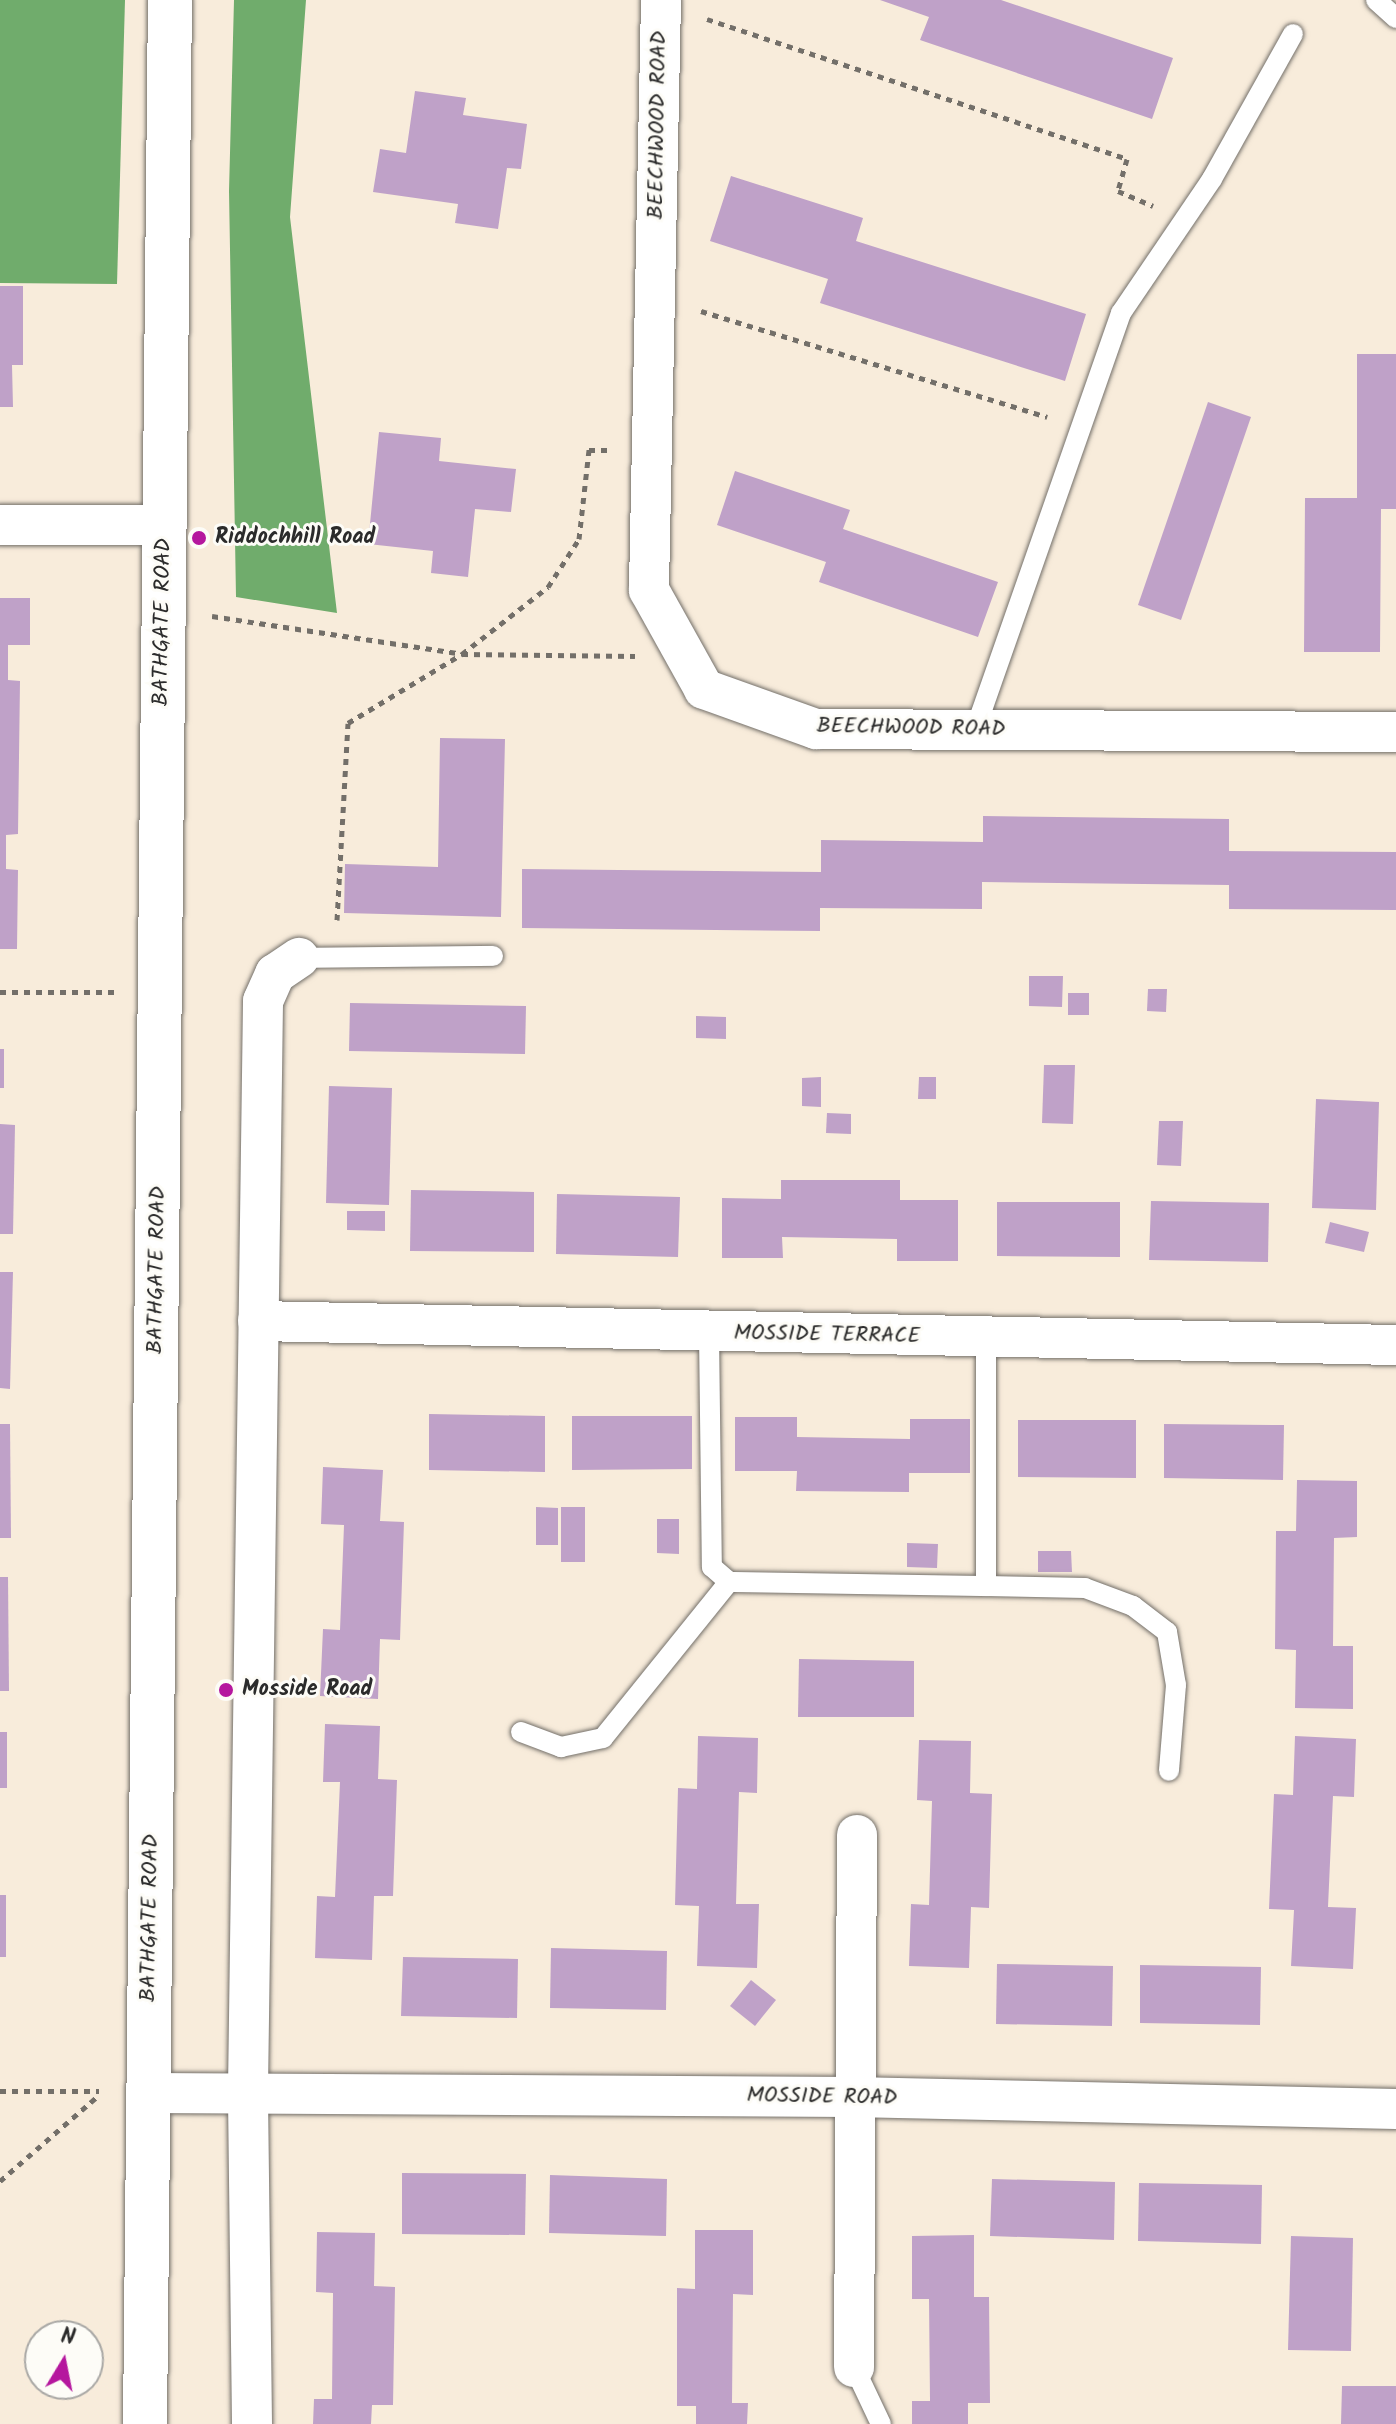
<!DOCTYPE html>
<style>
body{margin:0}
#map{position:relative;width:1396px;height:2424px;overflow:hidden;background:#f8ecdb;font-family:Kalam,sans-serif}
div>[style]{position:absolute}
.forest>*{inset:0;background:#70ac6c}
.building>*{inset:0;background:#bfa1c8}
.path>*{height:5px;margin-top:-2.5px;transform-origin:0;background:repeating-linear-gradient(90deg,#736f69 0 6px,transparent 0 12px)}
.roads{filter:drop-shadow(0 0 2px #736f69) drop-shadow(0 0 2px #736f69)}
.lane>*{height:20px;margin:-10px;padding:0 10px;transform-origin:10px;border-radius:10px;background:#fff}
.street>*{height:40px;margin:-20px;padding:0 20px;transform-origin:20px;border-radius:20px;background:#fff}
.secondary>*{height:44px;margin:-22px;padding:0 22px;transform-origin:22px;border-radius:22px;background:#fff}
.dots>*{width:22px;height:22px;translate:-50% -50%;box-sizing:border-box;border:4px solid #fdfcf7;border-radius:50%}
span{translate:-50% -50%;white-space:nowrap;text-align:center;line-height:1.15;-webkit-text-stroke:6px #fdfcf7;paint-order:stroke}
.street-label{font-size:22px;color:#2b2b2b}
.poi-label{font-size:22px;color:#2b2b2b;font-weight:700}
.left{translate:0 -50%;text-align:left}
.north{position:absolute;left:24px;top:2320px;width:80px;height:80px;box-sizing:border-box;background:#fdfcf7;border:2px solid #a9a8a5;border-radius:50%;rotate:10deg;font-size:22px;font-weight:700;line-height:32px;text-align:center;color:#2b2b2b}
.north::after{content:'';display:block;margin:auto;width:28px;height:36px;background:#b5179e;clip-path:polygon(50% 0,100% 100%,50% 72%,0 100%)}
</style>
<div id="map">
<div class="forest">
<i style="clip-path:polygon(0 0,125px 0,117px 284px,0 283px)"></i>
<i style="clip-path:polygon(234px 0,306px 0,290px 217px,337px 613px,236px 597px,229px 191px)"></i>
</div>
<div class="building">
<i style="clip-path:polygon(880px 0,1001px 0,1173px 58px,1152px 119px,920px 40px,929px 17px)"></i>
<i style="clip-path:polygon(415px 91px,466px 98px,463px 115px,527px 124px,521px 169px,507px 168px,498px 229px,455px 223px,458px 204px,373px 192px,380px 149px,406px 153px)"></i>
<i style="clip-path:polygon(731px 176px,863px 218px,856px 241px,1086px 314px,1065px 381px,820px 303px,828px 279px,710px 241px)"></i>
<i style="clip-path:polygon(0 286px,23px 286px,23px 365px,12px 365px,13px 407px,0 407px)"></i>
<i style="clip-path:polygon(1357px 354px,1396px 354px,1396px 509px,1381px 509px,1380px 652px,1304px 652px,1305px 498px,1357px 498px)"></i>
<i style="clip-path:polygon(1208px 402px,1251px 417px,1181px 620px,1138px 605px)"></i>
<i style="clip-path:polygon(379px 432px,441px 438px,439px 461px,516px 469px,511px 512px,475px 509px,468px 577px,431px 573px,433px 551px,368px 544px)"></i>
<i style="clip-path:polygon(735px 471px,850px 510px,843px 529px,998px 582px,978px 637px,819px 582px,826px 562px,717px 525px)"></i>
<i style="clip-path:polygon(0 598px,30px 598px,30px 645px,8px 645px,8px 680px,20px 681px,18px 834px,6px 835px,6px 869px,18px 870px,17px 949px,0 949px)"></i>
<i style="clip-path:polygon(440px 738px,505px 739px,501px 917px,344px 913px,345px 864px,438px 867px)"></i>
<i style="clip-path:polygon(983px 816px,1229px 819px,1229px 851px,1396px 852px,1396px 910px,1229px 909px,1229px 885px,982px 882px,982px 909px,820px 908px,820px 931px,522px 928px,522px 869px,821px 872px,821px 840px,983px 842px)"></i>
<i style="clip-path:polygon(1029px 976px,1063px 976px,1062px 1007px,1029px 1006px)"></i>
<i style="clip-path:polygon(1148px 989px,1167px 989px,1166px 1012px,1147px 1011px)"></i>
<i style="clip-path:polygon(1068px 993px,1089px 993px,1089px 1015px,1068px 1015px)"></i>
<i style="clip-path:polygon(350px 1003px,526px 1006px,525px 1054px,349px 1051px)"></i>
<i style="clip-path:polygon(696px 1016px,726px 1017px,726px 1039px,696px 1038px)"></i>
<i style="clip-path:polygon(0 1049px,4px 1049px,4px 1088px,0 1088px)"></i>
<i style="clip-path:polygon(1044px 1065px,1075px 1065px,1073px 1124px,1042px 1123px)"></i>
<i style="clip-path:polygon(821px 1077px,821px 1107px,802px 1106px,802px 1078px)"></i>
<i style="clip-path:polygon(919px 1077px,936px 1077px,936px 1099px,918px 1099px)"></i>
<i style="clip-path:polygon(329px 1086px,392px 1088px,389px 1205px,326px 1203px)"></i>
<i style="clip-path:polygon(1316px 1099px,1379px 1102px,1376px 1210px,1312px 1208px)"></i>
<i style="clip-path:polygon(827px 1113px,851px 1114px,851px 1134px,826px 1133px)"></i>
<i style="clip-path:polygon(1159px 1121px,1183px 1121px,1181px 1166px,1157px 1165px)"></i>
<i style="clip-path:polygon(0 1124px,15px 1125px,13px 1234px,0 1234px)"></i>
<i style="clip-path:polygon(781px 1180px,900px 1180px,900px 1200px,958px 1200px,958px 1261px,897px 1261px,897px 1239px,782px 1237px,783px 1258px,722px 1258px,722px 1198px,781px 1199px)"></i>
<i style="clip-path:polygon(411px 1190px,534px 1192px,534px 1252px,410px 1251px)"></i>
<i style="clip-path:polygon(557px 1194px,680px 1197px,678px 1257px,556px 1254px)"></i>
<i style="clip-path:polygon(1151px 1201px,1269px 1203px,1268px 1262px,1149px 1260px)"></i>
<i style="clip-path:polygon(997px 1202px,1120px 1202px,1120px 1257px,997px 1256px)"></i>
<i style="clip-path:polygon(347px 1211px,385px 1211px,385px 1231px,347px 1230px)"></i>
<i style="clip-path:polygon(1330px 1222px,1369px 1232px,1364px 1252px,1325px 1243px)"></i>
<i style="clip-path:polygon(0 1272px,13px 1272px,10px 1389px,0 1388px)"></i>
<i style="clip-path:polygon(429px 1414px,545px 1416px,545px 1472px,429px 1470px)"></i>
<i style="clip-path:polygon(572px 1416px,692px 1416px,692px 1469px,572px 1470px)"></i>
<i style="clip-path:polygon(735px 1417px,797px 1417px,797px 1437px,910px 1439px,910px 1419px,970px 1419px,970px 1473px,909px 1473px,909px 1492px,796px 1491px,797px 1471px,735px 1471px)"></i>
<i style="clip-path:polygon(1018px 1420px,1136px 1420px,1136px 1478px,1018px 1477px)"></i>
<i style="clip-path:polygon(0 1424px,10px 1424px,11px 1538px,0 1538px)"></i>
<i style="clip-path:polygon(1164px 1424px,1284px 1425px,1283px 1480px,1164px 1478px)"></i>
<i style="clip-path:polygon(323px 1467px,383px 1470px,380px 1521px,404px 1522px,400px 1640px,380px 1639px,378px 1699px,320px 1696px,323px 1629px,340px 1630px,344px 1525px,321px 1524px)"></i>
<i style="clip-path:polygon(1297px 1480px,1357px 1481px,1357px 1537px,1334px 1538px,1333px 1646px,1353px 1646px,1353px 1709px,1295px 1708px,1296px 1650px,1275px 1649px,1276px 1531px,1296px 1531px)"></i>
<i style="clip-path:polygon(536px 1507px,558px 1508px,558px 1545px,536px 1545px)"></i>
<i style="clip-path:polygon(561px 1507px,585px 1507px,585px 1562px,561px 1562px)"></i>
<i style="clip-path:polygon(657px 1519px,679px 1519px,679px 1554px,657px 1553px)"></i>
<i style="clip-path:polygon(907px 1543px,938px 1544px,937px 1568px,907px 1567px)"></i>
<i style="clip-path:polygon(1038px 1551px,1071px 1551px,1072px 1572px,1038px 1572px)"></i>
<i style="clip-path:polygon(0 1577px,8px 1577px,9px 1691px,0 1691px)"></i>
<i style="clip-path:polygon(799px 1659px,914px 1661px,914px 1717px,798px 1717px)"></i>
<i style="clip-path:polygon(325px 1724px,380px 1726px,378px 1779px,397px 1780px,393px 1896px,374px 1896px,372px 1960px,315px 1958px,317px 1896px,335px 1897px,340px 1782px,323px 1782px)"></i>
<i style="clip-path:polygon(0 1732px,7px 1732px,7px 1788px,0 1788px)"></i>
<i style="clip-path:polygon(698px 1736px,758px 1738px,757px 1793px,739px 1792px,736px 1904px,759px 1904px,757px 1968px,697px 1966px,699px 1906px,675px 1905px,678px 1788px,697px 1789px)"></i>
<i style="clip-path:polygon(1295px 1736px,1356px 1739px,1354px 1797px,1333px 1796px,1328px 1907px,1356px 1908px,1353px 1969px,1291px 1966px,1294px 1910px,1269px 1909px,1274px 1794px,1293px 1795px)"></i>
<i style="clip-path:polygon(919px 1740px,971px 1741px,970px 1793px,992px 1794px,989px 1908px,971px 1907px,969px 1968px,909px 1966px,911px 1904px,929px 1905px,932px 1801px,917px 1800px)"></i>
<i style="clip-path:polygon(0 1895px,6px 1895px,6px 1957px,0 1957px)"></i>
<i style="clip-path:polygon(551px 1948px,667px 1951px,666px 2010px,550px 2008px)"></i>
<i style="clip-path:polygon(403px 1957px,518px 1959px,517px 2018px,401px 2016px)"></i>
<i style="clip-path:polygon(997px 1964px,1113px 1966px,1112px 2026px,996px 2024px)"></i>
<i style="clip-path:polygon(1140px 1965px,1261px 1967px,1260px 2025px,1140px 2023px)"></i>
<i style="clip-path:polygon(751px 1980px,776px 2000px,755px 2026px,730px 2006px)"></i>
<i style="clip-path:polygon(402px 2173px,526px 2174px,525px 2235px,402px 2234px)"></i>
<i style="clip-path:polygon(550px 2175px,667px 2179px,666px 2236px,549px 2233px)"></i>
<i style="clip-path:polygon(992px 2179px,1115px 2182px,1114px 2240px,990px 2236px)"></i>
<i style="clip-path:polygon(1139px 2183px,1262px 2185px,1261px 2244px,1138px 2241px)"></i>
<i style="clip-path:polygon(695px 2230px,753px 2230px,753px 2295px,733px 2294px,732px 2403px,748px 2403px,747px 2424px,696px 2424px,696px 2406px,677px 2406px,677px 2288px,695px 2289px)"></i>
<i style="clip-path:polygon(317px 2232px,375px 2233px,374px 2286px,395px 2287px,393px 2405px,372px 2405px,371px 2424px,313px 2424px,314px 2399px,332px 2399px,333px 2293px,316px 2292px)"></i>
<i style="clip-path:polygon(974px 2235px,974px 2297px,989px 2297px,990px 2403px,968px 2403px,968px 2424px,912px 2424px,912px 2401px,930px 2401px,929px 2299px,912px 2299px,912px 2236px)"></i>
<i style="clip-path:polygon(1291px 2236px,1353px 2238px,1351px 2351px,1288px 2350px)"></i>
<i style="clip-path:polygon(1342px 2386px,1396px 2386px,1396px 2424px,1341px 2424px)"></i>
</div>
<div class="path">
<i style="left:707px;top:19px;width:443px;rotate:18.4deg"></i>
<i style="left:1127px;top:159px;width:33px;rotate:106deg"></i>
<i style="left:1118px;top:191px;width:38px;rotate:23deg"></i>
<i style="left:701px;top:311px;width:362px;rotate:17deg"></i>
<i style="left:212px;top:616px;width:253px;rotate:8.6deg"></i>
<i style="left:462px;top:654px;width:173px;rotate:0.7deg"></i>
<i style="left:337px;top:920px;width:197px;rotate:-86.8deg"></i>
<i style="left:348px;top:723px;width:133px;rotate:-31.2deg"></i>
<i style="left:462px;top:654px;width:109px;rotate:-37.9deg"></i>
<i style="left:548px;top:587px;width:57px;rotate:-57.1deg"></i>
<i style="left:579px;top:539px;width:90px;rotate:-83.6deg"></i>
<i style="left:589px;top:450px;width:19px"></i>
<i style="left:0;top:992px;width:114px"></i>
<i style="left:0;top:2091px;width:99px"></i>
<i style="left:0;top:2181px;width:131px;rotate:-41deg"></i>
</div>
<div class="roads">
<div class="lane">
<i style="left:1376px;top:0;width:27px;rotate:42deg"></i>
<i style="left:975px;top:730px;width:442px;rotate:-70.7deg"></i>
<i style="left:1121px;top:313px;width:162px;rotate:-55.8deg"></i>
<i style="left:1212px;top:179px;width:166px;rotate:-60.8deg"></i>
<i style="left:299px;top:958px;width:194px;rotate:-0.6deg"></i>
<i style="left:709px;top:1333px;width:234px;rotate:89.3deg"></i>
<i style="left:712px;top:1567px;width:23px;rotate:41deg"></i>
<i style="left:729px;top:1582px;width:257px;rotate:0.9deg"></i>
<i style="left:986px;top:1586px;width:248px;rotate:-90deg"></i>
<i style="left:986px;top:1586px;width:99px;rotate:1.2deg"></i>
<i style="left:1085px;top:1588px;width:51px;rotate:20.6deg"></i>
<i style="left:1133px;top:1606px;width:43px;rotate:37.4deg"></i>
<i style="left:1167px;top:1632px;width:54px;rotate:80.4deg"></i>
<i style="left:1176px;top:1685px;width:86px;rotate:94.7deg"></i>
<i style="left:521px;top:1732px;width:43px;rotate:20.6deg"></i>
<i style="left:561px;top:1747px;width:43px;rotate:-12.1deg"></i>
<i style="left:603px;top:1738px;width:201px;rotate:-51.1deg"></i>
<i style="left:854px;top:2367px;width:63px;rotate:64.7deg"></i>
</div>
<div class="street">
<i style="left:661px;top:0;width:590px;rotate:91.17deg"></i>
<i style="left:649px;top:590px;width:113px;rotate:60.9deg"></i>
<i style="left:704px;top:689px;width:119px;rotate:19.7deg"></i>
<i style="left:816px;top:729px;width:580px;rotate:0.3deg"></i>
<i style="left:0;top:525px;width:164px"></i>
<i style="left:258px;top:1321px;width:1138px;rotate:1.21deg"></i>
<i style="left:149px;top:2093px;width:703px;rotate:0.33deg"></i>
<i style="left:852px;top:2097px;width:544px;rotate:1.26deg"></i>
<i style="left:854px;top:2367px;width:532px;rotate:-89.68deg"></i>
<i style="left:252px;top:2424px;width:334px;rotate:-90.7deg"></i>
<i style="left:248px;top:2090px;width:1089px;rotate:-89.21deg"></i>
<i style="left:263px;top:1001px;width:30px;rotate:-66deg"></i>
<i style="left:275px;top:974px;width:29px;rotate:-34deg"></i>
</div>
<div class="secondary">
<i style="left:145px;top:2424px;width:2424px;rotate:-89.41deg"></i>
</div>
</div>
<div class="dots">
<i style="left:199px;top:538px;background:#b5179e"></i>
<i style="left:226px;top:1690px;background:#b5179e"></i>
</div>
<div class="street-label">
<span style="left:658px;top:125px;rotate:-89deg">BEECHWOOD ROAD</span>
<span style="left:163px;top:622px;rotate:-89deg">BATHGATE ROAD</span>
<span style="left:911px;top:728px;rotate:1deg">BEECHWOOD ROAD</span>
<span style="left:157px;top:1270px;rotate:-89deg">BATHGATE ROAD</span>
<span style="left:827px;top:1335px;rotate:1deg">MOSSIDE TERRACE</span>
<span style="left:150px;top:1918px;rotate:-89deg">BATHGATE ROAD</span>
<span style="left:822px;top:2097px;rotate:1deg">MOSSIDE ROAD</span>
</div>
<div class="poi-label">
<span class="left" style="left:215px;top:538px">Riddochhill Road</span>
<span class="left" style="left:242px;top:1690px">Mosside Road</span>
</div>
<div class="north">N</div>
</div>
